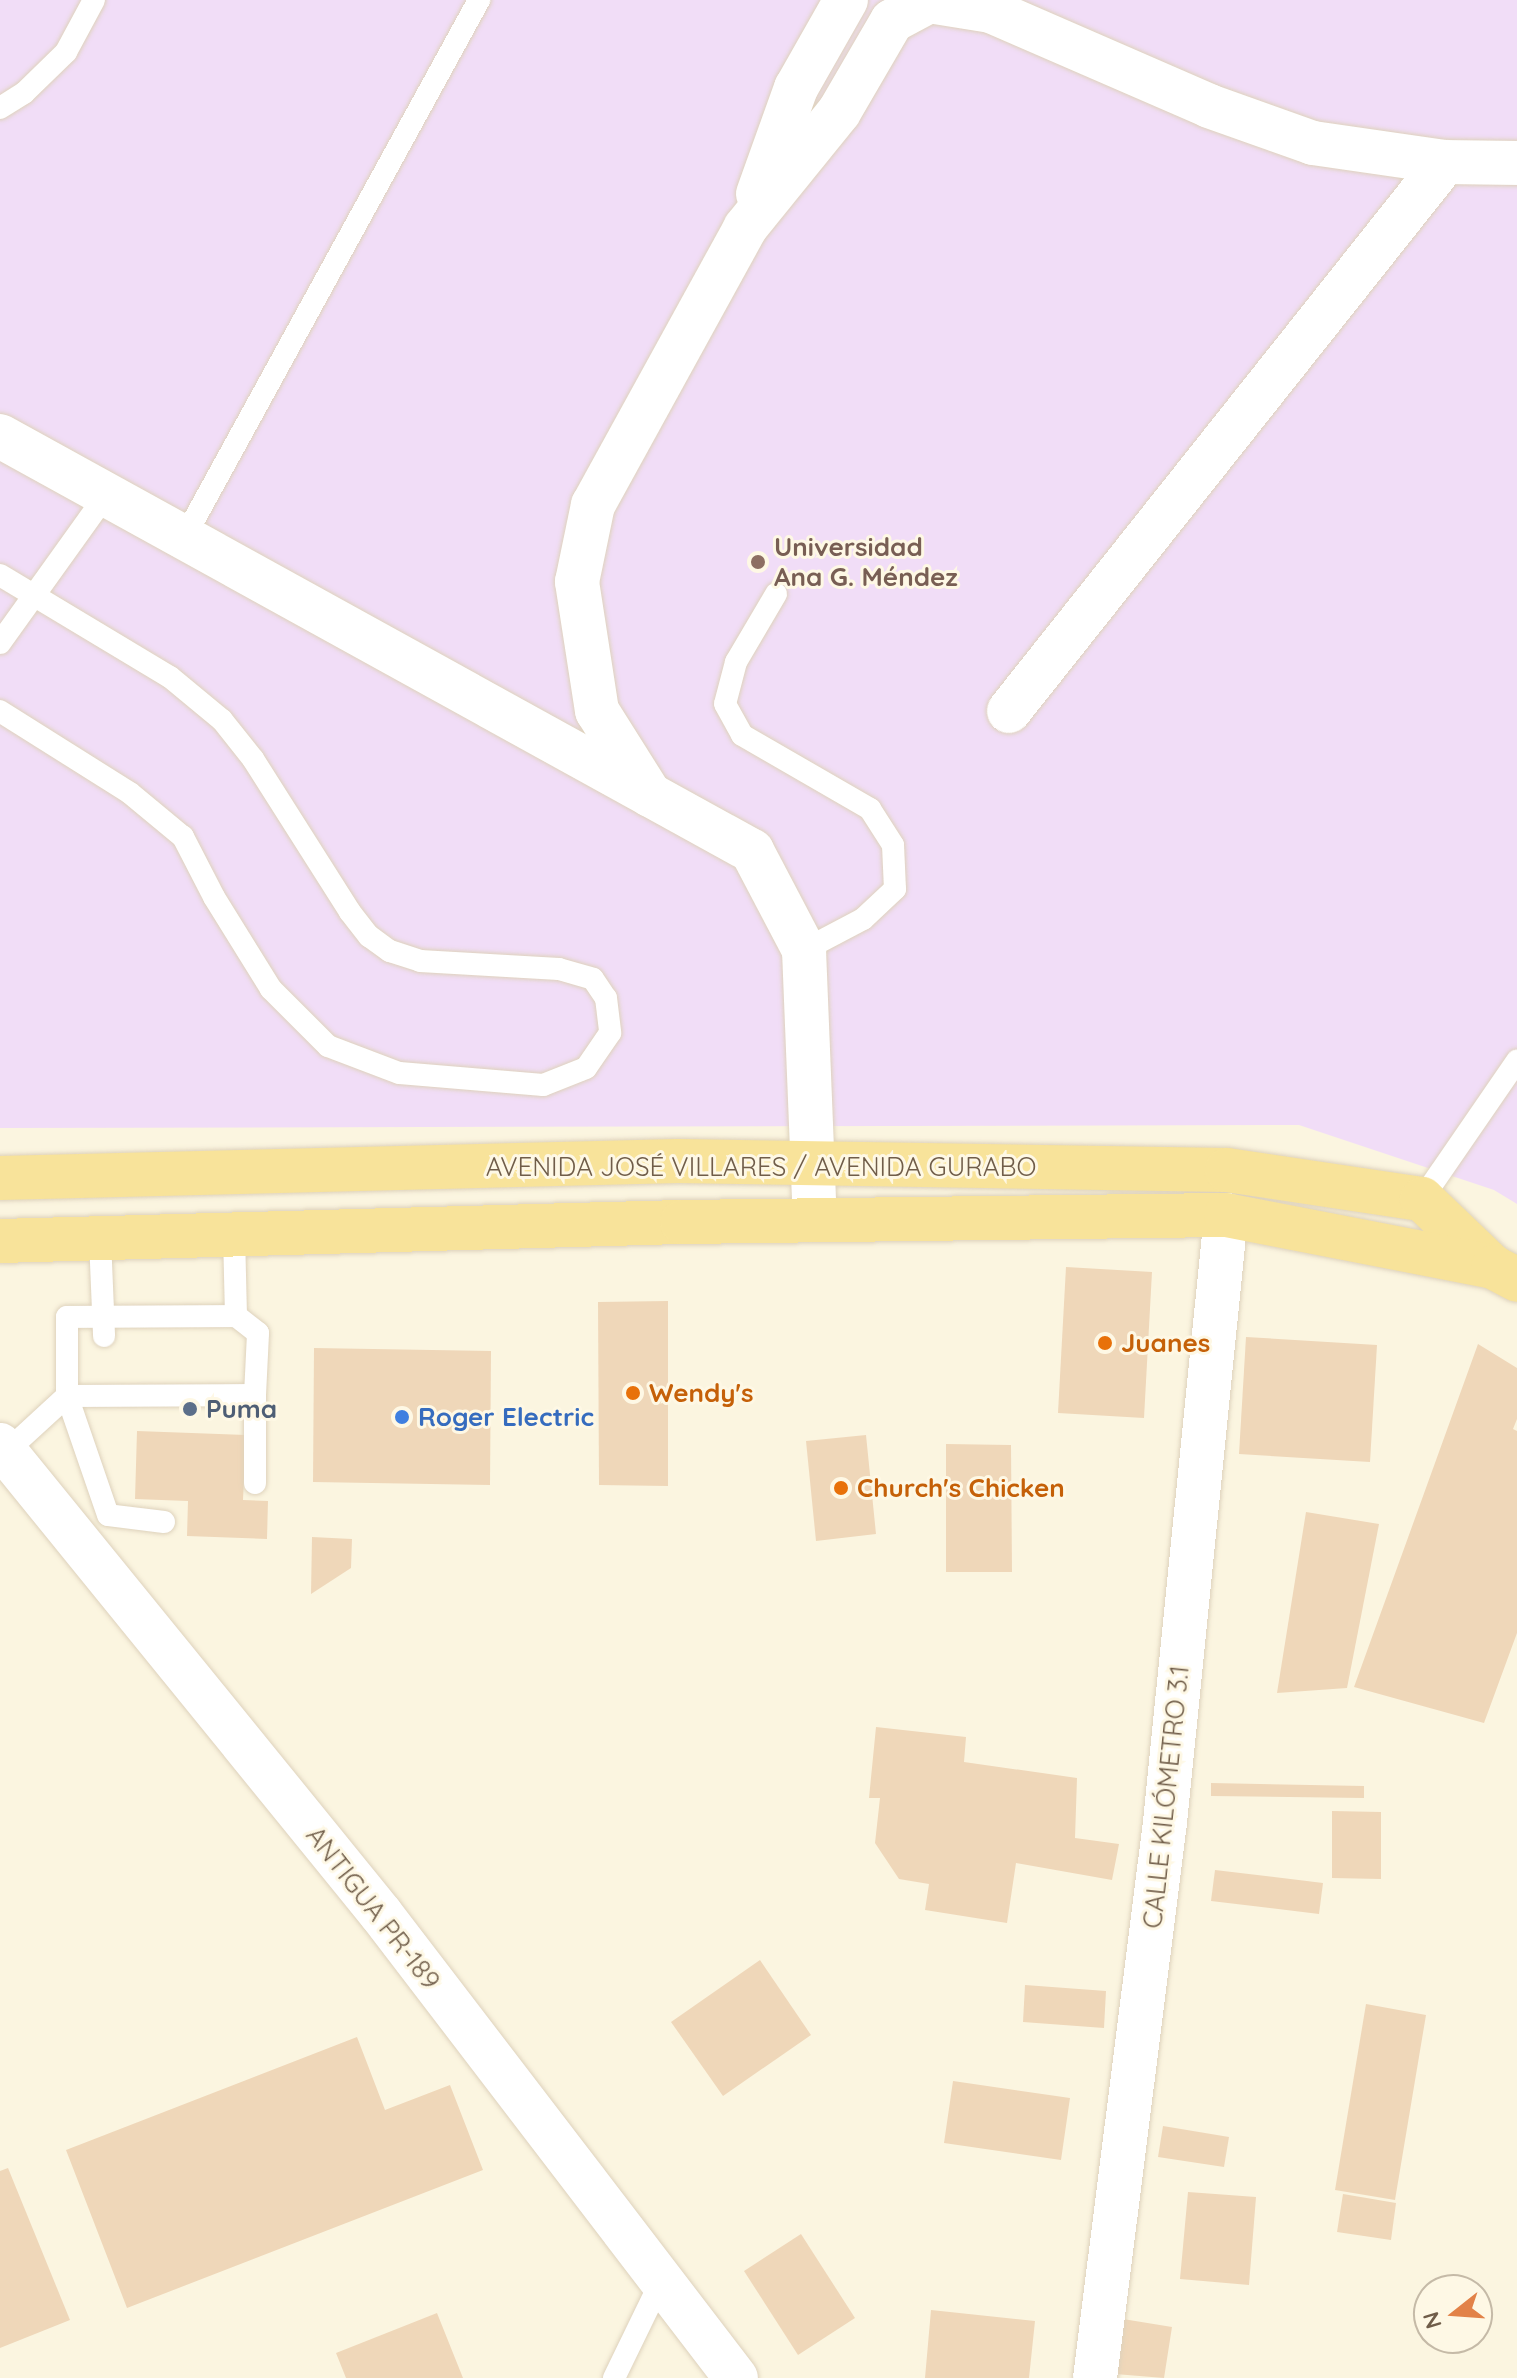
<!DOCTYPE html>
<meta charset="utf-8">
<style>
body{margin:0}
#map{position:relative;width:1517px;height:2378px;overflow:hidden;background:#fbf5e0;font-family:Quicksand,sans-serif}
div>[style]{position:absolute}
.education>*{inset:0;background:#f1ddf7}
.building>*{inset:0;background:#efd7b9}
.roads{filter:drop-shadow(0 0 2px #ded2bc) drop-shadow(0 0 2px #ded2bc)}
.lane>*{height:22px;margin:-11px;padding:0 11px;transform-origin:11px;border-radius:11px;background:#fff}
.street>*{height:44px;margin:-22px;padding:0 22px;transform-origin:22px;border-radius:22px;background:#fff}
.primary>*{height:44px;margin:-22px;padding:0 22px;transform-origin:22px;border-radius:22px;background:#f8e39a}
.dots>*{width:22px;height:22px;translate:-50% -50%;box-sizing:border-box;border:4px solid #fef8e5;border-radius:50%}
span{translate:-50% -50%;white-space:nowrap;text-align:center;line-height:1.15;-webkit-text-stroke:6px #fef8e5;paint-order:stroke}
.education-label{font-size:26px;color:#785e54;font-weight:700}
.left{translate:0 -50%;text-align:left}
.street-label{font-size:26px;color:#705d49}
.food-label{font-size:26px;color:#c56008;font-weight:700}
.service-label{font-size:26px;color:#4e5e75;font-weight:700}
.shop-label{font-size:26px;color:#366cbe;font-weight:700}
.north{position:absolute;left:1413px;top:2274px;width:80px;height:80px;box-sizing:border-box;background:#fef8e5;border:2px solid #c5baa7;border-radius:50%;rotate:253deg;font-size:22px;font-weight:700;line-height:32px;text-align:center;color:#705d49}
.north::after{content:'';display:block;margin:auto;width:28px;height:36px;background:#e28248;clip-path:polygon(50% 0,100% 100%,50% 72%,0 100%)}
</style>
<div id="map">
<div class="education">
<i style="clip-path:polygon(0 0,1517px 0,1517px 1204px,1494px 1190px,1299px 1125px,0 1128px)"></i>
</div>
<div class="building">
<i style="clip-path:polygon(1066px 1267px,1152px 1272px,1144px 1418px,1058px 1413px)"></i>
<i style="clip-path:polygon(668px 1301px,668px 1486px,599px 1485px,598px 1302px)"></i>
<i style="clip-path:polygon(1246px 1337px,1377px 1345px,1370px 1462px,1239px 1454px)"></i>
<i style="clip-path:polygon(1478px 1344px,1517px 1368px,1517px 1419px,1513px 1429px,1517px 1431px,1517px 1633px,1484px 1723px,1354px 1687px)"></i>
<i style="clip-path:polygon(314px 1348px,491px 1351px,490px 1485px,313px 1482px)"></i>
<i style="clip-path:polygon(137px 1431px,246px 1435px,243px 1500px,268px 1501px,267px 1539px,187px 1536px,188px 1501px,135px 1499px)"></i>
<i style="clip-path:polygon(866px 1435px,876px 1534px,816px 1541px,806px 1441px)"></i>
<i style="clip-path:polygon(946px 1444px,1011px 1445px,1012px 1572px,946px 1572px)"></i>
<i style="clip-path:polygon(1306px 1512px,1379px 1524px,1347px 1688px,1277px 1693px)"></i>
<i style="clip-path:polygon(312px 1537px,352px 1539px,351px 1568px,311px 1594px)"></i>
<i style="clip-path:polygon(876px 1727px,966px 1737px,964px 1762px,1077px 1778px,1075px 1838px,1119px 1844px,1112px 1880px,1016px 1863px,1007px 1923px,925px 1910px,929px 1884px,899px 1879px,875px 1843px,880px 1798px,869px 1798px)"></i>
<i style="clip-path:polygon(1211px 1783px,1364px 1786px,1364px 1798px,1211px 1796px)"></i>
<i style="clip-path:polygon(1332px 1811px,1381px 1812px,1381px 1879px,1332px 1878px)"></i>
<i style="clip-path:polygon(1215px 1870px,1323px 1883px,1319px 1914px,1211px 1901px)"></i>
<i style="clip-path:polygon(760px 1960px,811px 2035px,723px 2096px,671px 2022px)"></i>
<i style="clip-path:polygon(1025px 1985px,1106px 1991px,1104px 2028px,1023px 2022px)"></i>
<i style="clip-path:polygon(1366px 2004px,1426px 2015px,1395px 2200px,1335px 2190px)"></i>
<i style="clip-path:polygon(357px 2037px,385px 2110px,450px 2085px,483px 2170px,127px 2308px,66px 2150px)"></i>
<i style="clip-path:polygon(953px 2081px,1070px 2098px,1061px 2160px,944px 2143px)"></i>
<i style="clip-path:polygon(1163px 2126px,1229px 2137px,1224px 2167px,1158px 2157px)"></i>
<i style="clip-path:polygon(8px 2168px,70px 2320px,0 2348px,0 2171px)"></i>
<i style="clip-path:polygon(1188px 2192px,1256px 2197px,1249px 2285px,1180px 2279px)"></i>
<i style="clip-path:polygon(1343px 2194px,1396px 2203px,1391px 2240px,1337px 2232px)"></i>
<i style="clip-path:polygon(801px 2234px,855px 2318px,798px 2355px,744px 2271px)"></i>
<i style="clip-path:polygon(931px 2310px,1035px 2321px,1029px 2378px,925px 2378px)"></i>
<i style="clip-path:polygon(437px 2313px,463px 2378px,346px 2378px,336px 2353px)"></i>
<i style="clip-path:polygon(1123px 2319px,1172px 2327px,1164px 2378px,1115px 2374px)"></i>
</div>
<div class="roads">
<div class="lane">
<i style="left:0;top:108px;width:28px;rotate:-32deg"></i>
<i style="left:24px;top:93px;width:59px;rotate:-44.3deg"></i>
<i style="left:66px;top:52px;width:59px;rotate:-61.7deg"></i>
<i style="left:184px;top:538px;width:614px;rotate:-61.26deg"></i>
<i style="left:0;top:575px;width:198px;rotate:31deg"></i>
<i style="left:170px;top:677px;width:67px;rotate:39.6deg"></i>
<i style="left:222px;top:720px;width:50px;rotate:51.5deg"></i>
<i style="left:253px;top:759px;width:181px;rotate:57.6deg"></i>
<i style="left:350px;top:912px;width:31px;rotate:52deg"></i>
<i style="left:369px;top:936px;width:26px;rotate:36deg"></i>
<i style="left:390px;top:951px;width:32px;rotate:18deg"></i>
<i style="left:420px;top:961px;width:139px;rotate:3.3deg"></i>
<i style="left:559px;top:969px;width:35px;rotate:16deg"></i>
<i style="left:593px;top:979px;width:23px;rotate:56deg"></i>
<i style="left:606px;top:998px;width:35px;rotate:83deg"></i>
<i style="left:610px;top:1033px;width:42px;rotate:124.4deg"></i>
<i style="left:586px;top:1068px;width:46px;rotate:158.4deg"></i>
<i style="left:543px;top:1085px;width:144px;rotate:-175.2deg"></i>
<i style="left:399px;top:1073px;width:76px;rotate:-159.2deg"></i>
<i style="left:328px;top:1046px;width:81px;rotate:-135deg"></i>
<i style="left:271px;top:989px;width:108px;rotate:-121.8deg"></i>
<i style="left:214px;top:897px;width:68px;rotate:-117.3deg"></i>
<i style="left:183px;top:837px;width:69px;rotate:-140.3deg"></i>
<i style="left:130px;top:793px;width:154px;rotate:-147.8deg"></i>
<i style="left:776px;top:594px;width:79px;rotate:120.5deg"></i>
<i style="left:736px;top:662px;width:43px;rotate:104.7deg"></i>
<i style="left:725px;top:704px;width:35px;rotate:61deg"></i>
<i style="left:742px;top:735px;width:148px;rotate:30deg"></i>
<i style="left:870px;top:809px;width:43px;rotate:57.4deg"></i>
<i style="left:893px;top:845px;width:44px;rotate:87.4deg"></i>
<i style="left:895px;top:889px;width:44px;rotate:136.8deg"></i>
<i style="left:863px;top:919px;width:67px;rotate:152.3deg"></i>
<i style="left:0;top:643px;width:182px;rotate:-54.4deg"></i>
<i style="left:1422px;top:1199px;width:168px;rotate:-55.5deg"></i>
<i style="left:100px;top:1239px;width:97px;rotate:87.6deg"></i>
<i style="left:255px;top:1395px;width:88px;rotate:90deg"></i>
<i style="left:6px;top:1452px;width:83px;rotate:-42.6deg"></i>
<i style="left:67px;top:1396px;width:79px;rotate:-90deg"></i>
<i style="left:67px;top:1317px;width:169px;rotate:-0.3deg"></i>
<i style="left:236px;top:1316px;width:81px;rotate:-91.4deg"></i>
<i style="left:164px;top:1522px;width:56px;rotate:-172.9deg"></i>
<i style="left:108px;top:1515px;width:126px;rotate:-109deg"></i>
<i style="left:67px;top:1396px;width:188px;rotate:-0.3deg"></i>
<i style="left:255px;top:1395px;width:62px;rotate:-87.2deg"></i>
<i style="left:258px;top:1333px;width:28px;rotate:-142deg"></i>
<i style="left:614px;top:2378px;width:108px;rotate:-64.1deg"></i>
</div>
<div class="street">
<i style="left:758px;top:194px;width:113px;rotate:-70.3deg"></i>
<i style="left:796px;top:88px;width:101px;rotate:-60.4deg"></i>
<i style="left:0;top:436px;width:859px;rotate:28.89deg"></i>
<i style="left:752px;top:851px;width:112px;rotate:62.3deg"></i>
<i style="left:804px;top:950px;width:270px;rotate:87.7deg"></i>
<i style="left:1009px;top:711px;width:701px;rotate:-51.54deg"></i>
<i style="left:1445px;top:162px;width:72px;rotate:0.8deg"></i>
<i style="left:650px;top:795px;width:99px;rotate:-122.2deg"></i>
<i style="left:597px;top:711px;width:131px;rotate:-98.8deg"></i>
<i style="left:577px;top:582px;width:79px;rotate:-78.3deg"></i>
<i style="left:593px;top:505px;width:316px;rotate:-61.2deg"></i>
<i style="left:745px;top:228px;width:149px;rotate:-51deg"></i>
<i style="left:839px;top:112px;width:105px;rotate:-59.8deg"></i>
<i style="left:892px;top:21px;width:42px;rotate:-28.4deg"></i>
<i style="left:929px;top:1px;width:63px;rotate:9.2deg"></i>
<i style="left:991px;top:11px;width:238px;rotate:23.5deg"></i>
<i style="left:1209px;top:106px;width:110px;rotate:19.6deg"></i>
<i style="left:1313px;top:143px;width:133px;rotate:8.2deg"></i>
<i style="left:0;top:1445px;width:604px;rotate:50.91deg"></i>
<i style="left:381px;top:1914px;width:584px;rotate:52.58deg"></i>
<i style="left:1095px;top:2378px;width:560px;rotate:-82.82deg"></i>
<i style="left:1165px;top:1822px;width:610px;rotate:-84.26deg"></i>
</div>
<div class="primary">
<i style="left:0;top:1178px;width:678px;rotate:-1.44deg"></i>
<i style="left:678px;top:1161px;width:549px;rotate:0.94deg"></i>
<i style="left:1227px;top:1170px;width:197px;rotate:8.5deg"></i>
<i style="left:1422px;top:1199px;width:98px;rotate:43.8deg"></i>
<i style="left:0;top:1241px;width:682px;rotate:-1.6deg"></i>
<i style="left:682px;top:1222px;width:544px;rotate:-0.74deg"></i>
<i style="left:1226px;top:1215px;width:272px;rotate:11deg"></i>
<i style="left:1493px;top:1267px;width:27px;rotate:28deg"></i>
</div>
</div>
<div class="dots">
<i style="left:758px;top:562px;background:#8d6e63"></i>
<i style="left:1105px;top:1343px;background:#e8710a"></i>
<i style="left:633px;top:1393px;background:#e8710a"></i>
<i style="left:190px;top:1409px;background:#5c6f8a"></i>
<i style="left:402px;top:1417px;background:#3f7fe0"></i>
<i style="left:841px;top:1488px;background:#e8710a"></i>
</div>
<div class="education-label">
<span class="left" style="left:774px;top:562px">Universidad<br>Ana G. Méndez</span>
</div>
<div class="street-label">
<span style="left:761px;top:1167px">AVENIDA JOSÉ VILLARES / AVENIDA GURABO</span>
<span style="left:1166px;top:1797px;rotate:-84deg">CALLE KILÓMETRO 3.1</span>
<span style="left:373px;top:1908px;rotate:52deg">ANTIGUA PR-189</span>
</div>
<div class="food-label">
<span class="left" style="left:1121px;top:1343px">Juanes</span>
<span class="left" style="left:649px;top:1393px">Wendy's</span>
<span class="left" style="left:857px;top:1488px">Church's Chicken</span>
</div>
<div class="service-label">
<span class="left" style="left:206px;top:1409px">Puma</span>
</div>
<div class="shop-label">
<span class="left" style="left:418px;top:1417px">Roger Electric</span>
</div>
<div class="north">N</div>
</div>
